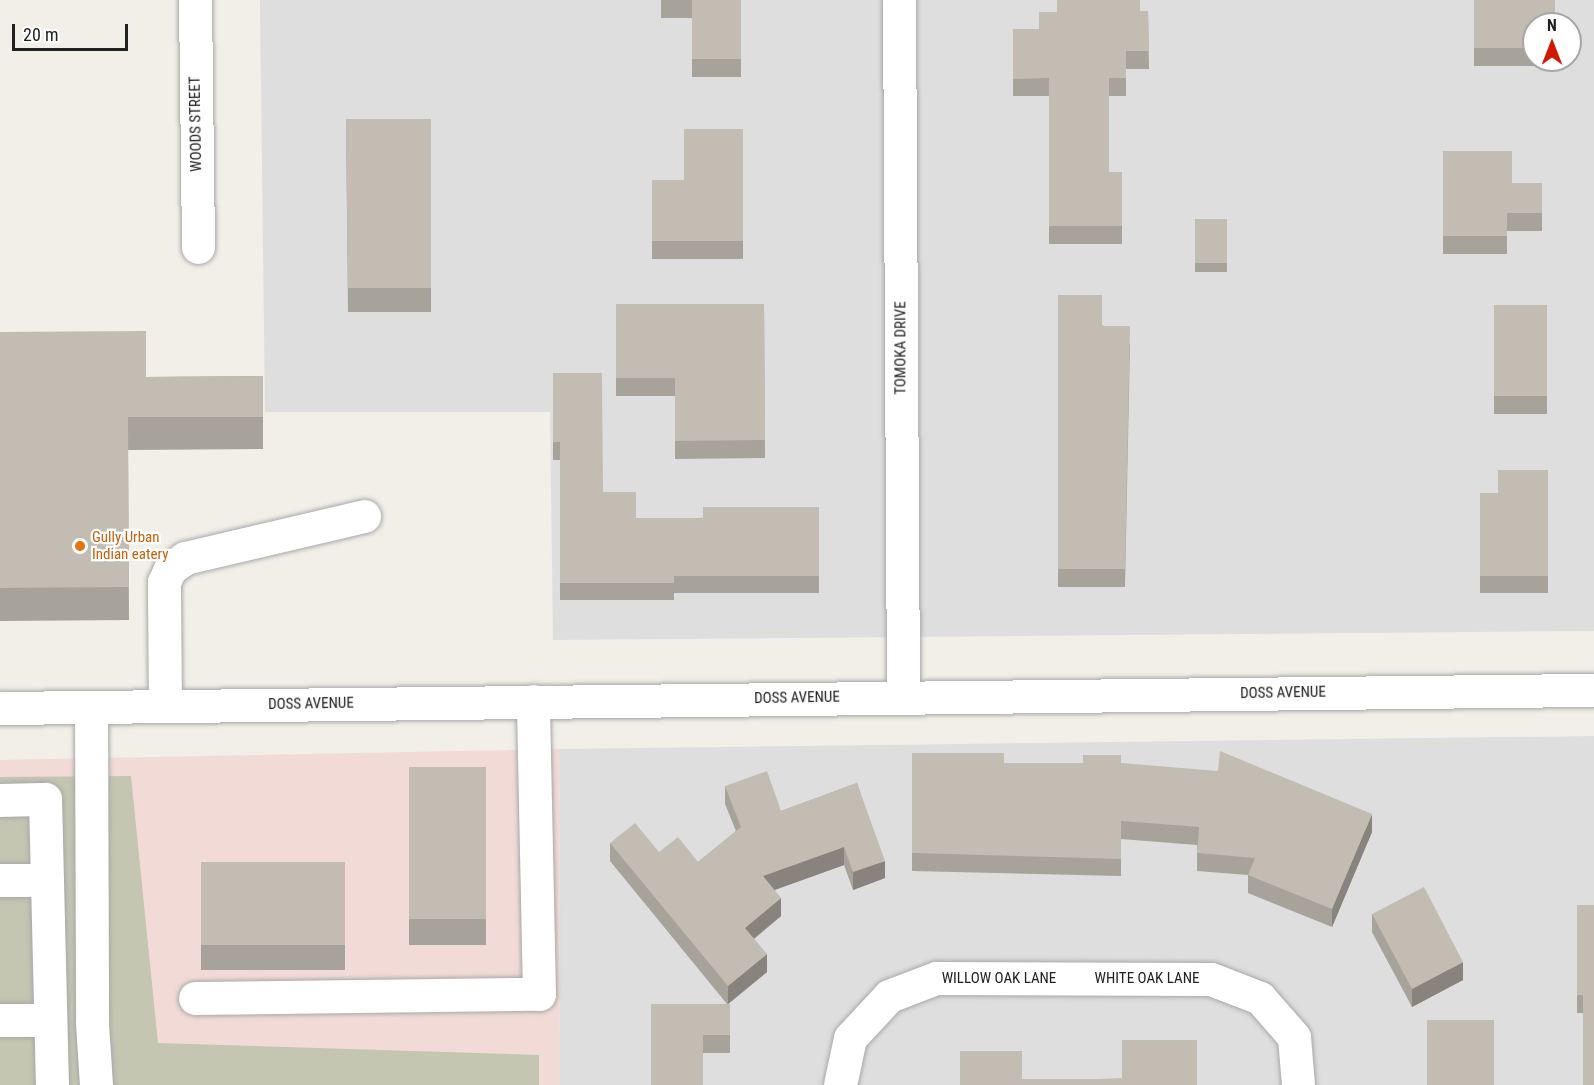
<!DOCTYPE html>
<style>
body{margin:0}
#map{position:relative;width:1594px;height:1085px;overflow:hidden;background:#f1efe7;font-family:"Roboto Condensed",sans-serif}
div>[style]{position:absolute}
.residential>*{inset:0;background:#dfdede}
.commercial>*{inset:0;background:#f2dbd7}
.construction>*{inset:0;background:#c4c6b2}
.roads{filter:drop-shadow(0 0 2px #a8a8a8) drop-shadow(0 0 2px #a8a8a8)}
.minor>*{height:33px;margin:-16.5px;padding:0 16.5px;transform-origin:16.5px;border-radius:16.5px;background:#fff}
.wall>*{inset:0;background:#a7a29a}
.shaded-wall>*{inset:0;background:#88847d}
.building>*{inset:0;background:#c2bcb3}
.dots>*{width:16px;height:16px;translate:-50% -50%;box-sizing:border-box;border:3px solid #fff;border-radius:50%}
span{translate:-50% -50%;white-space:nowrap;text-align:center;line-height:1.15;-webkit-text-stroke:4.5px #fff;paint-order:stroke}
.street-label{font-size:15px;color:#212121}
.food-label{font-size:15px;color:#c56008}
.left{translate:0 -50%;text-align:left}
.north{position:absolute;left:1522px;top:12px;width:60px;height:60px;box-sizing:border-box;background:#fff;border:2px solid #a6a6a6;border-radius:50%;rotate:0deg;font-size:16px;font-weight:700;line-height:24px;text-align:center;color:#212121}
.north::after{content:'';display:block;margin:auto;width:21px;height:27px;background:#d21900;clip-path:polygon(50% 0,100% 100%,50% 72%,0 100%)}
.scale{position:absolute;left:12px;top:24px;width:116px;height:27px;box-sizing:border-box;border:3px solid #212121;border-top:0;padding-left:8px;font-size:18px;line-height:21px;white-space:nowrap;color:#212121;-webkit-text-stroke:4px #fff;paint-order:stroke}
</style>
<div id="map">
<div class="residential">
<i style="clip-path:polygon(evenodd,260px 0,1594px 0,1594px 631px,553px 640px,550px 412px,265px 412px,260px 0,1534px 24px,1570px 24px,1570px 60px,1534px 60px,1534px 24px)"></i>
<i style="clip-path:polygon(1594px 736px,1594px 1085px,560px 1085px,559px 749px)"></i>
</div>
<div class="commercial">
<i style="clip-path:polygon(559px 749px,560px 1085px,0 1085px,0 760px)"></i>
</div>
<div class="construction">
<i style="clip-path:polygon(131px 776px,158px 1043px,539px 1055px,539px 1085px,0 1085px,0 777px)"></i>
</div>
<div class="roads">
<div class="minor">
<i style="left:195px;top:0;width:247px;rotate:89.3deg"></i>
<i style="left:899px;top:0;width:697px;rotate:89.67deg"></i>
<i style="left:165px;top:706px;width:124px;rotate:-90.5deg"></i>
<i style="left:164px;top:582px;width:14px;rotate:-65deg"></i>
<i style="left:170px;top:569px;width:19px;rotate:-36deg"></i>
<i style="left:185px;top:558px;width:184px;rotate:-13.2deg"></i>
<i style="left:91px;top:707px;width:316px;rotate:89.8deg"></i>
<i style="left:92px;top:1023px;width:62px;rotate:86.3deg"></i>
<i style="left:0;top:708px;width:1594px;rotate:-0.65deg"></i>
<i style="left:0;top:800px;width:45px;rotate:-1.3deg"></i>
<i style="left:45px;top:799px;width:286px;rotate:88.6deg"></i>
<i style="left:0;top:880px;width:47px"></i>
<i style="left:195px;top:998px;width:344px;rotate:-0.7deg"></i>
<i style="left:539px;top:994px;width:293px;rotate:-91.2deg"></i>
<i style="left:0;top:1020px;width:50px"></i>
<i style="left:840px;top:1085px;width:48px;rotate:-78deg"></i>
<i style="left:850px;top:1038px;width:57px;rotate:-47.1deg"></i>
<i style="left:889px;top:996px;width:50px;rotate:-21deg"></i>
<i style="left:936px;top:978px;width:275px;rotate:0.2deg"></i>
<i style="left:1211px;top:979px;width:53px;rotate:21.2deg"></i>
<i style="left:1260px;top:998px;width:52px;rotate:48.9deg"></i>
<i style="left:1294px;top:1037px;width:48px;rotate:85.2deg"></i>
</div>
</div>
<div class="wall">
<i style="clip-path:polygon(661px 0,741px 0,741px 77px,692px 77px,692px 18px,661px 18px)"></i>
<i style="clip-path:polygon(1474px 0,1534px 24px,1534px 60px,1555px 60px,1555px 66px,1474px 66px)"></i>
<i style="clip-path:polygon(1140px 11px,1148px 11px,1149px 69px,1126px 69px,1126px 96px,1109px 96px,1109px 172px,1122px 172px,1122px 244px,1049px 244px,1049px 96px,1013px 96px,1013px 29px,1039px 29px)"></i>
<i style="clip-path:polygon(346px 119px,431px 119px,431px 312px,348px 312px)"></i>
<i style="clip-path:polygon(743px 129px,743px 259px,652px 259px,652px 180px,684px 180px)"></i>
<i style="clip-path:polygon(1443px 151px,1512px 183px,1542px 183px,1542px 231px,1507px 231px,1507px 254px,1443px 254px)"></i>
<i style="clip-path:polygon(1195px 219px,1227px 219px,1227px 272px,1195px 272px)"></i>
<i style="clip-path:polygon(1058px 295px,1130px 344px,1125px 587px,1058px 587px)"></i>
<i style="clip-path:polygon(616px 304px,764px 304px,765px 458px,675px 459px,675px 396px,616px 396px)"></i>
<i style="clip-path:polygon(1494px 305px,1547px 305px,1547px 414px,1494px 414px)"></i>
<i style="clip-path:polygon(0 332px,146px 377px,263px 376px,263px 449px,128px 450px,129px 620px,0 621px)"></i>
<i style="clip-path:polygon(553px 373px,603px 492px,636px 518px,703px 518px,819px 507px,819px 593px,674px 593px,674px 600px,560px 600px,560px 460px,553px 460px)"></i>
<i style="clip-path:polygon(1548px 470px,1548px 593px,1480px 593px,1480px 493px,1498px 493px)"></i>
<i style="clip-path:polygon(912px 753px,1004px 763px,1121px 763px,1372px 832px,1332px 927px,1248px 893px,1248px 875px,1197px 871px,1197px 845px,1121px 839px,1121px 876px,912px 871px)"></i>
<i style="clip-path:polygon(409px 767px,486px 767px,486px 945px,409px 945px)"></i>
<i style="clip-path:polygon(857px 783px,885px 878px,853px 890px,844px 865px,775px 890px,781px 916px,754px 939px,767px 972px,728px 1004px,730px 1004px,730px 1053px,703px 1053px,651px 1085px,727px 1004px,610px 861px,610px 843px,659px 852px,698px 862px,736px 831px,725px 804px,725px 786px,781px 811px)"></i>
<i style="clip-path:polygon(201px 862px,345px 862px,345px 970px,201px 970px)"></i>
<i style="clip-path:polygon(1577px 905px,1594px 905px,1583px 1013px,1577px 1013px)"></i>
<i style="clip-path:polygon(1372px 914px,1463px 980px,1412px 1007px,1372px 932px)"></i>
</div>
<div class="shaded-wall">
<i style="clip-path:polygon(1372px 814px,1372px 832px,1332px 927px,1332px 909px)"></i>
<i style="clip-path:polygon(844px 847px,844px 865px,763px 894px,763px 876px)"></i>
<i style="clip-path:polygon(885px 861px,885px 878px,853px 890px,853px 872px)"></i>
<i style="clip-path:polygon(781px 898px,781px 916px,745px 946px,745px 928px)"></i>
<i style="clip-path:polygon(767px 954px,767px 972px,728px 1004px,728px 986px)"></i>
<i style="clip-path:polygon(1463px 962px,1463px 980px,1412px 1007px,1412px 989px)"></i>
</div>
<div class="building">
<i style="clip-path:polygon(661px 0,741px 0,741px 59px,692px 59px,692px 0)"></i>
<i style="clip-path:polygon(1057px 0,1140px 0,1140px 11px,1148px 11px,1149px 51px,1126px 51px,1126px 78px,1109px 78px,1109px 172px,1122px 172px,1122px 226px,1049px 226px,1049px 78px,1013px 79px,1013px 29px,1039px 29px,1039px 12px,1057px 12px)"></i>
<i style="clip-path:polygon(1474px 0,1555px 0,1555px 24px,1534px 24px,1534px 48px,1474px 48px)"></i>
<i style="clip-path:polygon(346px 119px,431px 119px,431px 288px,348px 288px)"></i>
<i style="clip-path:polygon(684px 129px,743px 129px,743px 241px,652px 241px,652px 180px,684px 180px)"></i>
<i style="clip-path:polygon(1443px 151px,1512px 151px,1512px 183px,1542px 183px,1542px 213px,1507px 213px,1507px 236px,1443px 236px)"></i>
<i style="clip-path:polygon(1195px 219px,1227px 219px,1227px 263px,1195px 263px)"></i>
<i style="clip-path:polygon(1058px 295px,1102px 295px,1102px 326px,1130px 326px,1125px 569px,1058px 569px)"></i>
<i style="clip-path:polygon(616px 304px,764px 304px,765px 440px,675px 441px,675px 378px,616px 378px)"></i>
<i style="clip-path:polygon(1494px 305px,1547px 305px,1547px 396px,1494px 396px)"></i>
<i style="clip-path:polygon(146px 331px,146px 377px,263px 376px,263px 417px,128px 417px,129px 587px,0 588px,0 332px)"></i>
<i style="clip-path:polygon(553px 373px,602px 373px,603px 492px,636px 492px,636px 518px,703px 518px,703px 507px,819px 507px,819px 576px,674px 576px,674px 583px,560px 583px,560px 442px,553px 442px)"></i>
<i style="clip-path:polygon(1498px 470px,1548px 470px,1548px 576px,1480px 576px,1480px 493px,1498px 493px)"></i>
<i style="clip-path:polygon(1220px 751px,1372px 814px,1332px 909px,1248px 875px,1255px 858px,1197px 853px,1199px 827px,1121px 821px,1121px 859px,912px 853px,912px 753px,1004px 753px,1004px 763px,1083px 763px,1083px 755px,1121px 755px,1121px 763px,1218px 771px)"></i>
<i style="clip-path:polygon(409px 767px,486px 767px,486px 919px,409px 919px)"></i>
<i style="clip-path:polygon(767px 771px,781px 811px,857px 783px,885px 861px,853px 872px,844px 847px,763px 876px,781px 898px,745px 928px,767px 954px,728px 986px,610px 843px,635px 823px,659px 852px,678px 837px,698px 862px,741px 827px,725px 786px)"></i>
<i style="clip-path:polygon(201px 862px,345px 862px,345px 945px,201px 945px)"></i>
<i style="clip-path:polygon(1424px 887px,1463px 962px,1412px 989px,1372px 914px)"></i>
<i style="clip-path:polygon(1577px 905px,1594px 905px,1594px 1085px,1583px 1085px,1583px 995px,1577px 995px)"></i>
<i style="clip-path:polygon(651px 1004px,730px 1004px,730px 1035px,703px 1035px,703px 1085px,651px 1085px)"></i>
<i style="clip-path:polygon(1427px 1020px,1494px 1020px,1494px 1085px,1427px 1085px)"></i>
<i style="clip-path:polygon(1122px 1040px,1197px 1040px,1197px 1085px,931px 1085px,960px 1085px,960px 1051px,1022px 1051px,1022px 1079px,1098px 1079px,1122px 1078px)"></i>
</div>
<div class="dots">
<i style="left:80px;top:546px;background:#e8710a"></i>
</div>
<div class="street-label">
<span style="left:196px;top:124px;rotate:-91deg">WOODS STREET</span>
<span style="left:901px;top:348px;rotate:-90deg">TOMOKA DRIVE</span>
<span style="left:1283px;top:693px;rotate:-1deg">DOSS AVENUE</span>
<span style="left:797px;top:698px;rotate:-1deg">DOSS AVENUE</span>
<span style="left:311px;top:704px;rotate:-1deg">DOSS AVENUE</span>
<span style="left:999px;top:979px">WILLOW OAK LANE</span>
<span style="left:1147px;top:979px">WHITE OAK LANE</span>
</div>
<div class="food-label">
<span class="left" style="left:92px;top:546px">Gully Urban<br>Indian eatery</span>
</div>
<div class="north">N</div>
<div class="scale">20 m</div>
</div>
